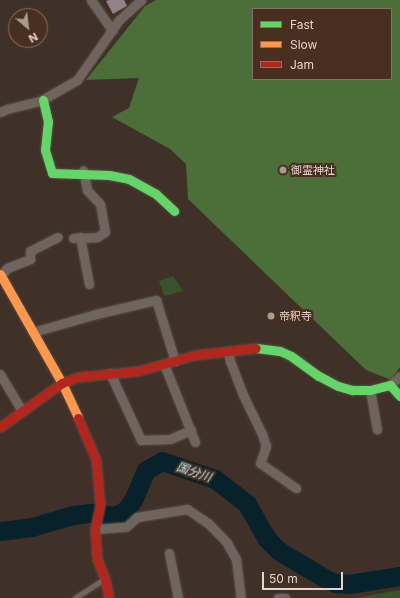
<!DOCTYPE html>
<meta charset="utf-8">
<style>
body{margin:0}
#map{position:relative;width:400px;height:598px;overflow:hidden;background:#3f3128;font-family:Inter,"Noto Sans JP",sans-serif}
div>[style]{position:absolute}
.green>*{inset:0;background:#3a532b}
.forest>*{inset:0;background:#4c6e38}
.river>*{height:19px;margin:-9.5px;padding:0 9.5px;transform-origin:9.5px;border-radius:9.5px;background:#07222a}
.building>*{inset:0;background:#938187}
.roads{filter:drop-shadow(0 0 1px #5a4e46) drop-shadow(0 0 1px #5a4e46)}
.lane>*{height:4.5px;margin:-2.25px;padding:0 2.25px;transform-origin:2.25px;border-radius:2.25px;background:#6f655e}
.street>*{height:9px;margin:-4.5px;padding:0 4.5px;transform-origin:4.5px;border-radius:4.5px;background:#6f655e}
.fast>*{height:9px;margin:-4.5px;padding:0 4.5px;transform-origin:4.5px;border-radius:4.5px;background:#63d668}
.slow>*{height:9px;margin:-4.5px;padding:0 4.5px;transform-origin:4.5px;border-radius:4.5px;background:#ff974d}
.jam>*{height:9px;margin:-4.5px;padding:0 4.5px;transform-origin:4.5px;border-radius:4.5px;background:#b3261e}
.dots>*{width:11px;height:11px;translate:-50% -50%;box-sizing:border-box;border:2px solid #482f1f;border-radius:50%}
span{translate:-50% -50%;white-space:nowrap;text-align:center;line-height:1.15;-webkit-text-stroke:4px #482f1f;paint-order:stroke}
.poi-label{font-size:11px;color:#e4d4ca}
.left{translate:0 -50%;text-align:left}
.water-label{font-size:12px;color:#b6e3f5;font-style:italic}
.legend{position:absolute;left:252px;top:8px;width:140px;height:72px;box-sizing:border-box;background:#482f1f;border:1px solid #867163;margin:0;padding:5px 7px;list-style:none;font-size:12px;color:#e4d4ca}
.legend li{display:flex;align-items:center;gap:8px;height:20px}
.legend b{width:20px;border:1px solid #867163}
.north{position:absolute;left:8px;top:8px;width:40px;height:40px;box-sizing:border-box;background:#482f1f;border:1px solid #867163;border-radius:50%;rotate:152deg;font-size:11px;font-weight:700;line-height:16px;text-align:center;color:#e4d4ca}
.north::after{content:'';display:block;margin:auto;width:14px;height:18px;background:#aa9b91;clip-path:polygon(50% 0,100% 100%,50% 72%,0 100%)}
.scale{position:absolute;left:262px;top:572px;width:81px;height:18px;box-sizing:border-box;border:2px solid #e4d4ca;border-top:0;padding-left:5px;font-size:12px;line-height:14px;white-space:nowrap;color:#e4d4ca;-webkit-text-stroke:3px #482f1f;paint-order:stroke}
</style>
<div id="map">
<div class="green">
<i style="clip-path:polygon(173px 276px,183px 291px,164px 296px,159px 281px)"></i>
<i style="clip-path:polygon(400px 590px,400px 598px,355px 598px)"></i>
</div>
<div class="forest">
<i style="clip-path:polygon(evenodd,156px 0,400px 0,400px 367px,391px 380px,366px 370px,188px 199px,186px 164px,170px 149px,112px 117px,129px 108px,139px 78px,86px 80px,145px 6px,156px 0,253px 9px,391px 9px,391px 79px,253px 79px,253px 9px)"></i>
</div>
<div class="river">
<i style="left:0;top:531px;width:32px;rotate:-7deg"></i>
<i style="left:32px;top:527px;width:43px;rotate:-16.3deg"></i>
<i style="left:73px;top:515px;width:17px;rotate:-7deg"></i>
<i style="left:90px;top:513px;width:24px;rotate:7deg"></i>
<i style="left:114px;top:516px;width:5px;rotate:-22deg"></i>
<i style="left:119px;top:514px;width:9px;rotate:-32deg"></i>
<i style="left:127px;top:509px;width:13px;rotate:-58deg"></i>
<i style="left:134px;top:498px;width:30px;rotate:-67deg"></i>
<i style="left:146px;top:470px;width:18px;rotate:-29deg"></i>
<i style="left:162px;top:461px;width:56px;rotate:18.8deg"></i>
<i style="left:215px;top:479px;width:41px;rotate:38deg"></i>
<i style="left:247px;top:504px;width:40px;rotate:60.3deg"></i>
<i style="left:267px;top:539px;width:17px;rotate:45deg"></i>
<i style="left:279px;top:551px;width:55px;rotate:30.8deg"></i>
<i style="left:326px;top:579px;width:11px;rotate:22deg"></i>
<i style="left:336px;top:583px;width:13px;rotate:4deg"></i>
<i style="left:349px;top:584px;width:52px;rotate:-8.9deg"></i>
</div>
<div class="building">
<i style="clip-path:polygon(109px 0,124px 0,127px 6px,113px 14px,106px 1px)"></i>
</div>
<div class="roads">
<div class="lane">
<i style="left:75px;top:598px;width:33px;rotate:-33deg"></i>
</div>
<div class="street">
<i style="left:91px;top:0;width:37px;rotate:55deg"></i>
<i style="left:0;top:112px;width:8px;rotate:-23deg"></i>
<i style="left:7px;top:109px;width:34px;rotate:-14deg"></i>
<i style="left:40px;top:101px;width:43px;rotate:-29.6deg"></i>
<i style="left:77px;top:80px;width:73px;rotate:-55deg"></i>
<i style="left:119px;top:20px;width:30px;rotate:-42deg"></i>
<i style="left:80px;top:237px;width:48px;rotate:79.2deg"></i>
<i style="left:73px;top:238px;width:24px;rotate:-2deg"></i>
<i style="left:97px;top:237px;width:9px;rotate:-32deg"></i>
<i style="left:105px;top:232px;width:28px;rotate:-100deg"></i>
<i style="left:100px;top:204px;width:19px;rotate:-133deg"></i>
<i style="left:87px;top:190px;width:20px;rotate:-101deg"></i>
<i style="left:2px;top:274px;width:8px;rotate:-50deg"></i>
<i style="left:7px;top:268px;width:25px;rotate:-21deg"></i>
<i style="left:30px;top:259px;width:8px;rotate:-90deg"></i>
<i style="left:30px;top:251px;width:31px;rotate:-27deg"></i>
<i style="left:33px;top:332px;width:66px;rotate:-15.9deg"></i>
<i style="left:96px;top:314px;width:62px;rotate:-13.1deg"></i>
<i style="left:156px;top:300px;width:64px;rotate:72.7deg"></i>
<i style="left:228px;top:351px;width:10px;rotate:79deg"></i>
<i style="left:230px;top:361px;width:36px;rotate:69deg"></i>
<i style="left:243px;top:395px;width:43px;rotate:64deg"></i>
<i style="left:262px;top:434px;width:13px;rotate:72deg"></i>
<i style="left:266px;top:446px;width:18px;rotate:109deg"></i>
<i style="left:260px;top:463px;width:44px;rotate:34.8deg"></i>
<i style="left:164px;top:364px;width:84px;rotate:68.3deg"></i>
<i style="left:110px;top:373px;width:74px;rotate:65.2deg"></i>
<i style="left:141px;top:440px;width:29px;rotate:-2deg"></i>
<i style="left:170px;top:439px;width:23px;rotate:-23deg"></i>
<i style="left:0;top:374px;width:43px;rotate:59.3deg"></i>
<i style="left:390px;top:385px;width:13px;rotate:-42deg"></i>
<i style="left:370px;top:390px;width:40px;rotate:80deg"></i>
<i style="left:95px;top:529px;width:31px;rotate:-4deg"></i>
<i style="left:126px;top:527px;width:15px;rotate:-42deg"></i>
<i style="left:137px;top:517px;width:51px;rotate:-9.1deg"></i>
<i style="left:187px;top:509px;width:25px;rotate:34deg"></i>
<i style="left:208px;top:523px;width:28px;rotate:46deg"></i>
<i style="left:227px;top:543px;width:18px;rotate:61deg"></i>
<i style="left:236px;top:559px;width:39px;rotate:83deg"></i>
<i style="left:169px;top:553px;width:46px;rotate:78.7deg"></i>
<i style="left:278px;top:598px;width:7px"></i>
</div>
<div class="fast">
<i style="left:43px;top:100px;width:22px;rotate:77deg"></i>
<i style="left:48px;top:121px;width:29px;rotate:96deg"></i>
<i style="left:45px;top:150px;width:24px;rotate:73deg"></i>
<i style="left:52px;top:173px;width:57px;rotate:2deg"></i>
<i style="left:109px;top:175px;width:20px;rotate:11deg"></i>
<i style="left:129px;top:179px;width:31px;rotate:29deg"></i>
<i style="left:156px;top:194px;width:25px;rotate:43deg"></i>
<i style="left:256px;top:348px;width:24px;rotate:7deg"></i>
<i style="left:280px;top:351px;width:12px;rotate:24deg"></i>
<i style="left:291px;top:356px;width:34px;rotate:36deg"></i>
<i style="left:319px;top:376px;width:21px;rotate:28deg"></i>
<i style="left:338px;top:386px;width:15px;rotate:16deg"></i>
<i style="left:352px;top:390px;width:18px"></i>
<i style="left:370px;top:390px;width:21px;rotate:-14deg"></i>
<i style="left:390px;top:385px;width:15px;rotate:48deg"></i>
</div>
<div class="slow">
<i style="left:0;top:274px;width:125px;rotate:60.4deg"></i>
<i style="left:62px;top:383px;width:38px;rotate:65deg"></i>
</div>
<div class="jam">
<i style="left:78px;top:418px;width:46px;rotate:66.8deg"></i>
<i style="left:96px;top:460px;width:45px;rotate:84.9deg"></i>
<i style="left:100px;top:505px;width:25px;rotate:102deg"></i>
<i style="left:95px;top:529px;width:30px;rotate:86deg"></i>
<i style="left:97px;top:559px;width:22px;rotate:68deg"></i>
<i style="left:105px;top:579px;width:19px;rotate:78deg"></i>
<i style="left:0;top:427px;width:76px;rotate:-35.4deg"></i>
<i style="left:62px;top:383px;width:17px;rotate:-21deg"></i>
<i style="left:78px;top:377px;width:60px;rotate:-5.7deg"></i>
<i style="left:138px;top:371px;width:59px;rotate:-15.7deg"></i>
<i style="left:195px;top:355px;width:61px;rotate:-6.5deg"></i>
</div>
</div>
<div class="dots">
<i style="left:283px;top:170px;background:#aa9b91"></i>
<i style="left:271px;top:316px;background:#aa9b91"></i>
</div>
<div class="poi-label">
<span class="left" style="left:291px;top:170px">御霊神社</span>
<span class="left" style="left:279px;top:316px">帝釈寺</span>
</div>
<div class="water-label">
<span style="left:194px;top:472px;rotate:19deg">国分川</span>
</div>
<ul class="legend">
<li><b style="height:5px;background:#63d668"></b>Fast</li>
<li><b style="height:5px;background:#ff974d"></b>Slow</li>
<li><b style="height:5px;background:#b3261e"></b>Jam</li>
</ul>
<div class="north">N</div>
<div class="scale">50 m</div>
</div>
